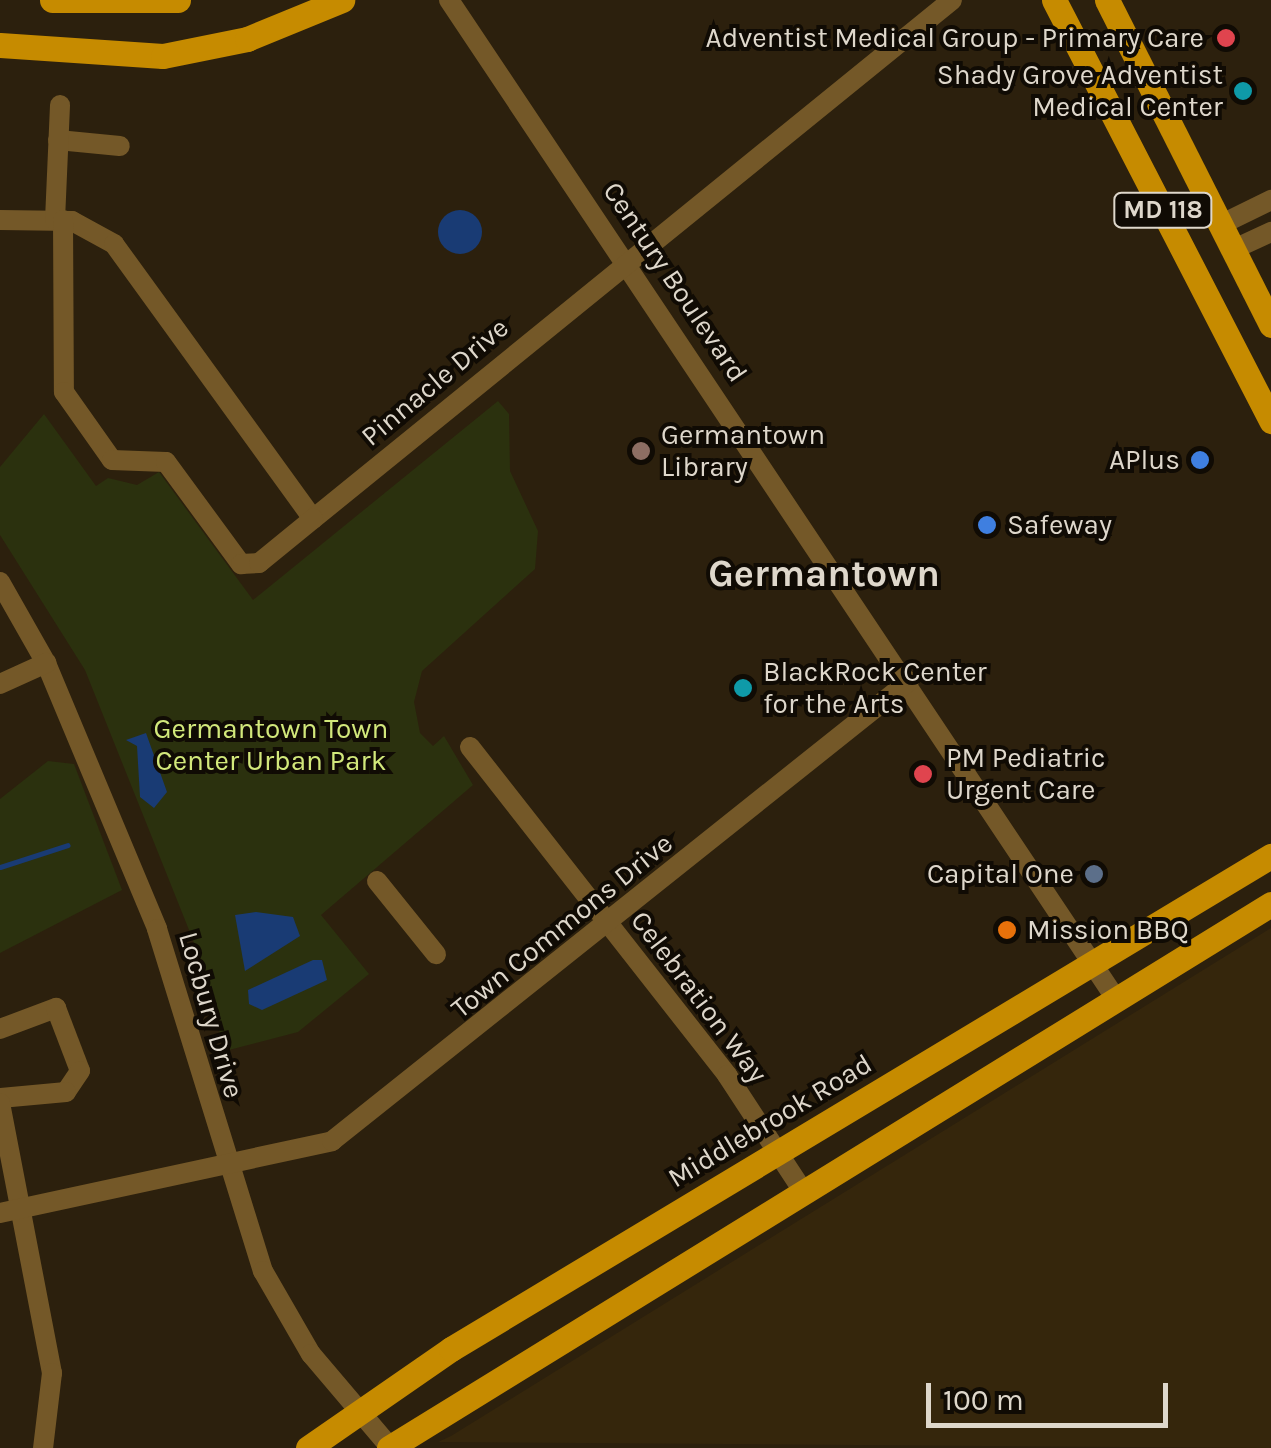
<!DOCTYPE html>
<style>
body{margin:0}
#map{position:relative;width:1271px;height:1448px;overflow:hidden;background:#2c200d;font-family:Karla,sans-serif}
div>[style]{position:absolute}
.built>*{inset:0;background:#35260c}
.green>*{inset:0;background:#2b310e}
.water>*{inset:0;background:#193b74}
.round{border-radius:50%}
.stream>*{height:5px;margin:-2.5px;padding:0 2.5px;transform-origin:2.5px;border-radius:2.5px;background:#193b74}
.minor>*{height:20px;margin:-10px;padding:0 10px;transform-origin:10px;border-radius:10px;background:#745828}
.major>*{height:25px;margin:-12.5px;padding:0 12.5px;transform-origin:12.5px;border-radius:12.5px;background:#c68b00}
.dots>*{width:28px;height:28px;translate:-50% -50%;box-sizing:border-box;border:5px solid #100b04;border-radius:50%}
span{translate:-50% -50%;white-space:nowrap;text-align:center;line-height:1.15;-webkit-text-stroke:8px #100b04;paint-order:stroke}
.shield-label span{padding:2px 8px;background:#100b04;border:2px solid;border-radius:8px;-webkit-text-stroke-width:0}
.shield-label{font-size:25px;color:#ded7cb;font-weight:700}
.poi-label{font-size:28px;color:#ded7cb}
.right{translate:-100% -50%;text-align:right}
.left{translate:0 -50%;text-align:left}
.street-label{font-size:28px;color:#ded7cb}
.park-label{font-size:28px;color:#d2e87b}
.district-label{font-size:38px;color:#ded7cb;font-weight:700}
.scale{position:absolute;left:926px;top:1383px;width:242px;height:45px;box-sizing:border-box;border:5px solid #ded7cb;border-top:0;padding-left:12px;font-size:30px;line-height:35px;white-space:nowrap;color:#ded7cb;-webkit-text-stroke:8px #100b04;paint-order:stroke}
</style>
<div id="map">
<div class="built">
<i style="clip-path:polygon(1271px 928px,1271px 1448px,438px 1442px,451px 1436px)"></i>
</div>
<div class="green">
<i style="clip-path:polygon(498px 401px,509px 414px,510px 471px,538px 531px,535px 569px,422px 671px,414px 702px,420px 733px,433px 746px,444px 736px,473px 785px,321px 915px,369px 974px,298px 1032px,225px 1051px,193px 940px,85px 670px,0 535px,0 467px,44px 414px,96px 486px,108px 478px,137px 485px,159px 472px,253px 600px)"></i>
<i style="clip-path:polygon(48px 761px,74px 764px,122px 890px,0 953px,0 799px)"></i>
</div>
<div class="water">
<i class="round" style="left:438px;top:210px;width:44px;height:44px"></i>
<i style="clip-path:polygon(146px 733px,167px 792px,154px 808px,140px 797px,137px 746px,126px 740px)"></i>
<i style="clip-path:polygon(256px 912px,293px 917px,300px 936px,245px 971px,235px 915px)"></i>
<i style="clip-path:polygon(313px 960px,322px 960px,327px 980px,262px 1010px,249px 1004px,248px 990px)"></i>
</div>
<div class="stream">
<i style="left:0;top:867px;width:71px;rotate:-17.9deg"></i>
</div>
<div class="minor">
<i style="left:449px;top:0;width:1201px;rotate:56.27deg"></i>
<i style="left:58px;top:140px;width:62px;rotate:5.5deg"></i>
<i style="left:0;top:220px;width:72px;rotate:0.8deg"></i>
<i style="left:72px;top:221px;width:48px;rotate:28.7deg"></i>
<i style="left:114px;top:244px;width:339px;rotate:54.1deg"></i>
<i style="left:313px;top:519px;width:823px;rotate:-39.08deg"></i>
<i style="left:55px;top:220px;width:115px;rotate:-87.5deg"></i>
<i style="left:63px;top:220px;width:172px;rotate:89.7deg"></i>
<i style="left:64px;top:392px;width:83px;rotate:54.8deg"></i>
<i style="left:112px;top:460px;width:54px;rotate:2.1deg"></i>
<i style="left:166px;top:462px;width:127px;rotate:53.7deg"></i>
<i style="left:241px;top:564px;width:18px;rotate:-3deg"></i>
<i style="left:259px;top:563px;width:70px;rotate:-39.2deg"></i>
<i style="left:1222px;top:224px;width:55px;rotate:-26.1deg"></i>
<i style="left:1234px;top:249px;width:41px;rotate:-24.7deg"></i>
<i style="left:0;top:582px;width:93px;rotate:60.4deg"></i>
<i style="left:46px;top:663px;width:288px;rotate:67.3deg"></i>
<i style="left:157px;top:929px;width:358px;rotate:72.8deg"></i>
<i style="left:263px;top:1271px;width:96px;rotate:60deg"></i>
<i style="left:311px;top:1354px;width:122px;rotate:49.7deg"></i>
<i style="left:0;top:684px;width:51px;rotate:-24.5deg"></i>
<i style="left:470px;top:747px;width:417px;rotate:51.9deg"></i>
<i style="left:727px;top:1075px;width:139px;rotate:56.8deg"></i>
<i style="left:377px;top:881px;width:94px;rotate:51.1deg"></i>
<i style="left:0;top:1029px;width:60px;rotate:-20.6deg"></i>
<i style="left:56px;top:1008px;width:67px;rotate:69.1deg"></i>
<i style="left:80px;top:1071px;width:25px;rotate:124deg"></i>
<i style="left:66px;top:1092px;width:66px;rotate:174.8deg"></i>
<i style="left:0;top:1103px;width:275px;rotate:79.1deg"></i>
<i style="left:52px;top:1373px;width:76px;rotate:96.8deg"></i>
<i style="left:0;top:1213px;width:340px;rotate:-12.2deg"></i>
<i style="left:332px;top:1141px;width:738px;rotate:-38.56deg"></i>
</div>
<div class="major">
<i style="left:52px;top:0;width:126px"></i>
<i style="left:1054px;top:0;width:474px;rotate:62.7deg"></i>
<i style="left:1107px;top:0;width:364px;rotate:63.2deg"></i>
<i style="left:0;top:45px;width:163px;rotate:3.9deg"></i>
<i style="left:163px;top:56px;width:86px;rotate:-11.4deg"></i>
<i style="left:247px;top:39px;width:103px;rotate:-22.3deg"></i>
<i style="left:308px;top:1448px;width:174px;rotate:-34.7deg"></i>
<i style="left:451px;top:1349px;width:957px;rotate:-31.02deg"></i>
<i style="left:389px;top:1448px;width:1036px;rotate:-31.67deg"></i>
</div>
<div class="dots">
<i style="left:1226px;top:38px;background:#e0444e"></i>
<i style="left:1243px;top:91px;background:#0f9aa8"></i>
<i style="left:641px;top:451px;background:#8d6e63"></i>
<i style="left:1200px;top:460px;background:#3f7fe0"></i>
<i style="left:987px;top:525px;background:#3f7fe0"></i>
<i style="left:743px;top:688px;background:#0f9aa8"></i>
<i style="left:923px;top:774px;background:#e0444e"></i>
<i style="left:1094px;top:874px;background:#5c6f8a"></i>
<i style="left:1007px;top:930px;background:#e8710a"></i>
</div>
<div class="shield-label">
<span style="left:1163px;top:210px">MD 118</span>
</div>
<div class="poi-label">
<span class="right" style="left:1204px;top:38px">Adventist Medical Group - Primary Care</span>
<span class="right" style="left:1223px;top:91px">Shady Grove Adventist<br>Medical Center</span>
<span class="left" style="left:661px;top:451px">Germantown<br>Library</span>
<span class="right" style="left:1180px;top:460px">APlus</span>
<span class="left" style="left:1007px;top:525px">Safeway</span>
<span class="left" style="left:763px;top:688px">BlackRock Center<br>for the Arts</span>
<span class="left" style="left:946px;top:774px">PM Pediatric<br>Urgent Care</span>
<span class="right" style="left:1074px;top:874px">Capital One</span>
<span class="left" style="left:1027px;top:930px">Mission BBQ</span>
</div>
<div class="street-label">
<span style="left:675px;top:282px;rotate:56deg">Century Boulevard</span>
<span style="left:435px;top:382px;rotate:-40deg">Pinnacle Drive</span>
<span style="left:562px;top:926px;rotate:-39deg">Town Commons Drive</span>
<span style="left:699px;top:997px;rotate:53deg">Celebration Way</span>
<span style="left:211px;top:1015px;rotate:74deg">Locbury Drive</span>
<span style="left:770px;top:1121px;rotate:-31deg">Middlebrook Road</span>
</div>
<div class="park-label">
<span style="left:271px;top:745px">Germantown Town<br>Center Urban Park</span>
</div>
<div class="district-label">
<span style="left:824px;top:574px">Germantown</span>
</div>
<div class="scale">100 m</div>
</div>
